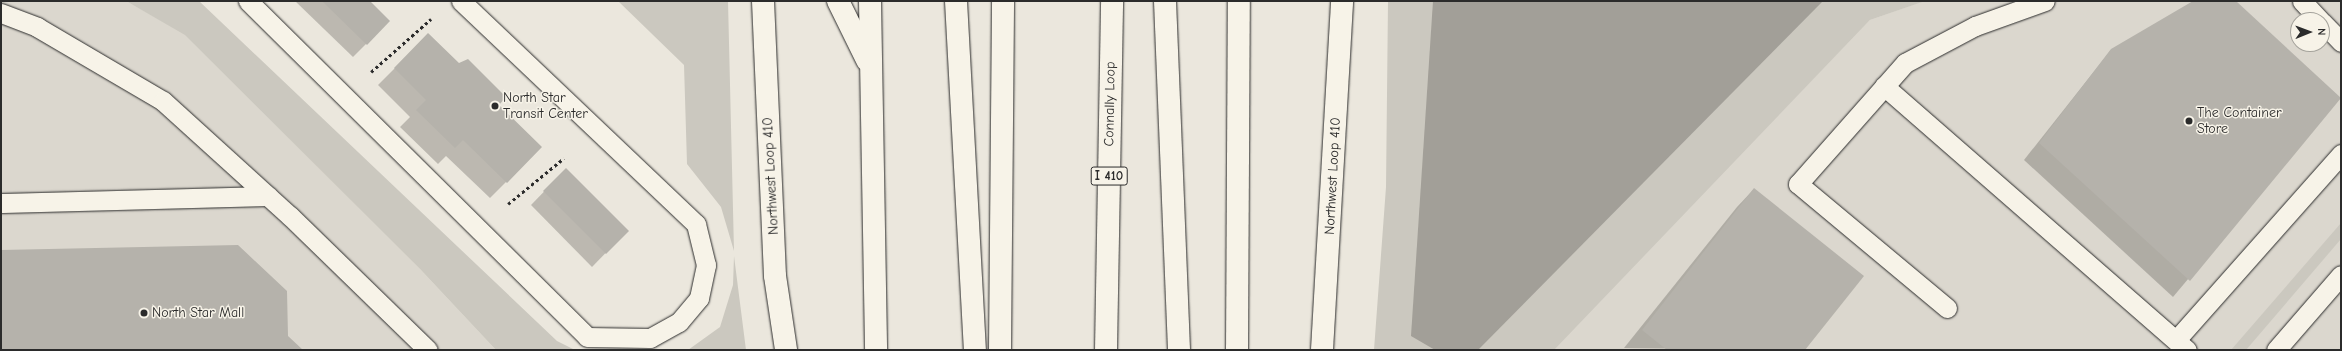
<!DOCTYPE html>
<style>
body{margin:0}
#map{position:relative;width:2342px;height:351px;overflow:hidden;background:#ebe7dd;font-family:"Comic Neue",sans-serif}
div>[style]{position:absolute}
.built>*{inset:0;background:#dbd7ce}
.green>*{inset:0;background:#cbc8bf}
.water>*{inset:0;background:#a29f98}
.shadow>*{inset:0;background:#0003}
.building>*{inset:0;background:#b5b2ab}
.path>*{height:2.5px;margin-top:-1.25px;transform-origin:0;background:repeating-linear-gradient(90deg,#2b2b2b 0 3px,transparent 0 6px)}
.roads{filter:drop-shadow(0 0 1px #2b2b2b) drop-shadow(0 0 1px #2b2b2b)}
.lane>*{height:19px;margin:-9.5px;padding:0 9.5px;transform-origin:9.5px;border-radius:9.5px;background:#f7f3e8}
.secondary>*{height:22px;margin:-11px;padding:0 11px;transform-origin:11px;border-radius:11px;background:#f7f3e8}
.highway>*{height:22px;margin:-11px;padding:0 11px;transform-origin:11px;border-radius:11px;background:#f7f3e8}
.dots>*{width:11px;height:11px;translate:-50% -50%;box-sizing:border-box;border:2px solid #f7f3e8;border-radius:50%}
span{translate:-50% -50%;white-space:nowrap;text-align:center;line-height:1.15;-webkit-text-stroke:3px #f7f3e8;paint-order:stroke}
.shield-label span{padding:1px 3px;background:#f7f3e8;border:1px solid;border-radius:3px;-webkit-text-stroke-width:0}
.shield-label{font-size:13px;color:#2b2b2b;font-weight:700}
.poi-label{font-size:14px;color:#2b2b2b}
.left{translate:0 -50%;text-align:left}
.street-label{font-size:14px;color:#2b2b2b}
.frame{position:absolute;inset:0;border:2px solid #2b2b2b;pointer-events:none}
.north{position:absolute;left:2290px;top:12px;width:40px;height:40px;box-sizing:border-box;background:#f7f3e8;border:1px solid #a5a39c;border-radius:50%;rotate:89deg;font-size:11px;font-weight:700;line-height:16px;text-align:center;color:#2b2b2b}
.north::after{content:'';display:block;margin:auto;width:14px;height:18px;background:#2b2b2b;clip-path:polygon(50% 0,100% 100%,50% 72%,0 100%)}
</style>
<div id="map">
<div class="built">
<i style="clip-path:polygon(1px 1px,126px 1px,185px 34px,420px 269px,496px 350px,1px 350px)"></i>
<i style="clip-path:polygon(evenodd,1924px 1px,2341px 1px,2341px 350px,1551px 350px,1870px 20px,1924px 1px,2298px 20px,2322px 20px,2322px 44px,2298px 44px,2298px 20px)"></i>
</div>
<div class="green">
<i style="clip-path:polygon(126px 1px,199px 1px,557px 341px,575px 350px,496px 350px,420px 269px,185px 35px)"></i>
<i style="clip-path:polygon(618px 1px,728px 1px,734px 251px,721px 207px,687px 164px,684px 65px)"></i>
<i style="clip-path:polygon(1388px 1px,1925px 1px,1870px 20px,1554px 350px,1374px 350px,1386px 187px)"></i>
<i style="clip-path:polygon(2341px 223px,2341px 239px,2246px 350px,2231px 350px)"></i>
<i style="clip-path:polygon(734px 256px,746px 350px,688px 350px,720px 327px,733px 285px)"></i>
</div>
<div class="water">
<i style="clip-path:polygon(1433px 1px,1823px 1px,1478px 350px,1435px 350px,1411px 336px)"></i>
</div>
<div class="shadow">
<i style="clip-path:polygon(295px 1px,368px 1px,389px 21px,353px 57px)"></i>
<i style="clip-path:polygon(2196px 1px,2234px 1px,2340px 98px,2173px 297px,2024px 160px,2111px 50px)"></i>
<i style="clip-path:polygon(412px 51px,498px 105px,506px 182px,490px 198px,446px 156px,438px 164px,400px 127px,410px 117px,378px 85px)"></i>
<i style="clip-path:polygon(566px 169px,627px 231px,592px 267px,531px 205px)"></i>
<i style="clip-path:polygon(1754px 189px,1803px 350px,1624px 348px,1737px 207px)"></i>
</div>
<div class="building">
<i style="clip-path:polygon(322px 1px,370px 1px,390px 21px,367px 45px)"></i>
<i style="clip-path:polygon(2193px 1px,2236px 1px,2341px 98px,2190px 281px,2039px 143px,2111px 49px)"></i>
<i style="clip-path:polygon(428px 33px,459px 63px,468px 59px,506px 97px,499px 105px,542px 147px,507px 183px,463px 140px,455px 148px,416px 110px,426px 100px,394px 68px)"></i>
<i style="clip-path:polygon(566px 168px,629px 231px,606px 254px,543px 191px)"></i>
<i style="clip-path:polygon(1754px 188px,1864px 276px,1805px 350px,1667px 350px,1642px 330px)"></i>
<i style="clip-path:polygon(238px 245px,287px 291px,288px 336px,303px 350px,1px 350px,1px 250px)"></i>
</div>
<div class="path">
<i style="left:371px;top:72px;width:80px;rotate:-41.5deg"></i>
<i style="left:508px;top:204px;width:72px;rotate:-39.4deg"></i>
</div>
<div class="roads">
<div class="lane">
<i style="left:248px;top:1px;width:477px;rotate:44.7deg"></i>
<i style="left:587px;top:337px;width:63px;rotate:0.9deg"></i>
<i style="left:650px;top:338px;width:33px;rotate:-29deg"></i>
<i style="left:679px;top:322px;width:31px;rotate:-50deg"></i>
<i style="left:699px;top:298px;width:34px;rotate:-78deg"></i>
<i style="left:706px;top:265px;width:42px;rotate:-103.7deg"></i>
<i style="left:696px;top:224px;width:324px;rotate:-136.5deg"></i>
<i style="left:2302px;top:1px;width:26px;rotate:47deg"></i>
<i style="left:1px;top:13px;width:39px;rotate:21deg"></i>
<i style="left:37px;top:27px;width:146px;rotate:30.4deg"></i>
<i style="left:163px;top:101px;width:171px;rotate:42.2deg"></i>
<i style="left:290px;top:216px;width:192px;rotate:44.2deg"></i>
<i style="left:2322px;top:22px;width:28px;rotate:46deg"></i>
<i style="left:1884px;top:86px;width:402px;rotate:41.1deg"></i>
<i style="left:1px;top:203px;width:267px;rotate:-1.5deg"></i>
<i style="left:1947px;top:308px;width:194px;rotate:-140.2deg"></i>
<i style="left:1798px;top:184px;width:162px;rotate:-48.5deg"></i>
<i style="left:1905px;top:63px;width:79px;rotate:-27.9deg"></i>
<i style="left:1975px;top:26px;width:74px;rotate:-19.7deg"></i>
<i style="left:2176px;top:340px;width:249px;rotate:-48.4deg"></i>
<i style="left:2276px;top:350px;width:99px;rotate:-49.1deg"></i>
</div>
<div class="secondary">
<i style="left:763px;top:1px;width:275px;rotate:87.5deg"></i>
<i style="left:775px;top:276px;width:75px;rotate:81.5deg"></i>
<i style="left:838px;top:1px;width:66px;rotate:63.8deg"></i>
<i style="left:870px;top:1px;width:349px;rotate:89deg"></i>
<i style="left:1237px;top:350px;width:349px;rotate:-89.7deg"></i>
<i style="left:1322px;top:350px;width:350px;rotate:-86.7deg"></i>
</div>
<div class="highway">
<i style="left:956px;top:1px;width:350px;rotate:86.9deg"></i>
<i style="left:1165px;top:1px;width:349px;rotate:87.7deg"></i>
<i style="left:1000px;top:350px;width:349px;rotate:-89.5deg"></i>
<i style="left:1106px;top:350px;width:349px;rotate:-89deg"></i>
</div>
</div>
<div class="dots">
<i style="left:495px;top:106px;background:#2b2b2b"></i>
<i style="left:2189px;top:121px;background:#2b2b2b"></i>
<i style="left:144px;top:313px;background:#2b2b2b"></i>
</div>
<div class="shield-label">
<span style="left:1109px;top:176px">I 410</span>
</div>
<div class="poi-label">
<span class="left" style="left:503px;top:106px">North Star<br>Transit Center</span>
<span class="left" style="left:2197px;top:121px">The Container<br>Store</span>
<span class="left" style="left:152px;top:313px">North Star Mall</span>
</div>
<div class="street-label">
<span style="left:1110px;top:104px;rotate:-89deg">Connally Loop</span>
<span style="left:771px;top:176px;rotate:-93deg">Northwest Loop 410</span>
<span style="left:1333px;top:176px;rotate:-87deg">Northwest Loop 410</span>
</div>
<div class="frame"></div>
<div class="north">N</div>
</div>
